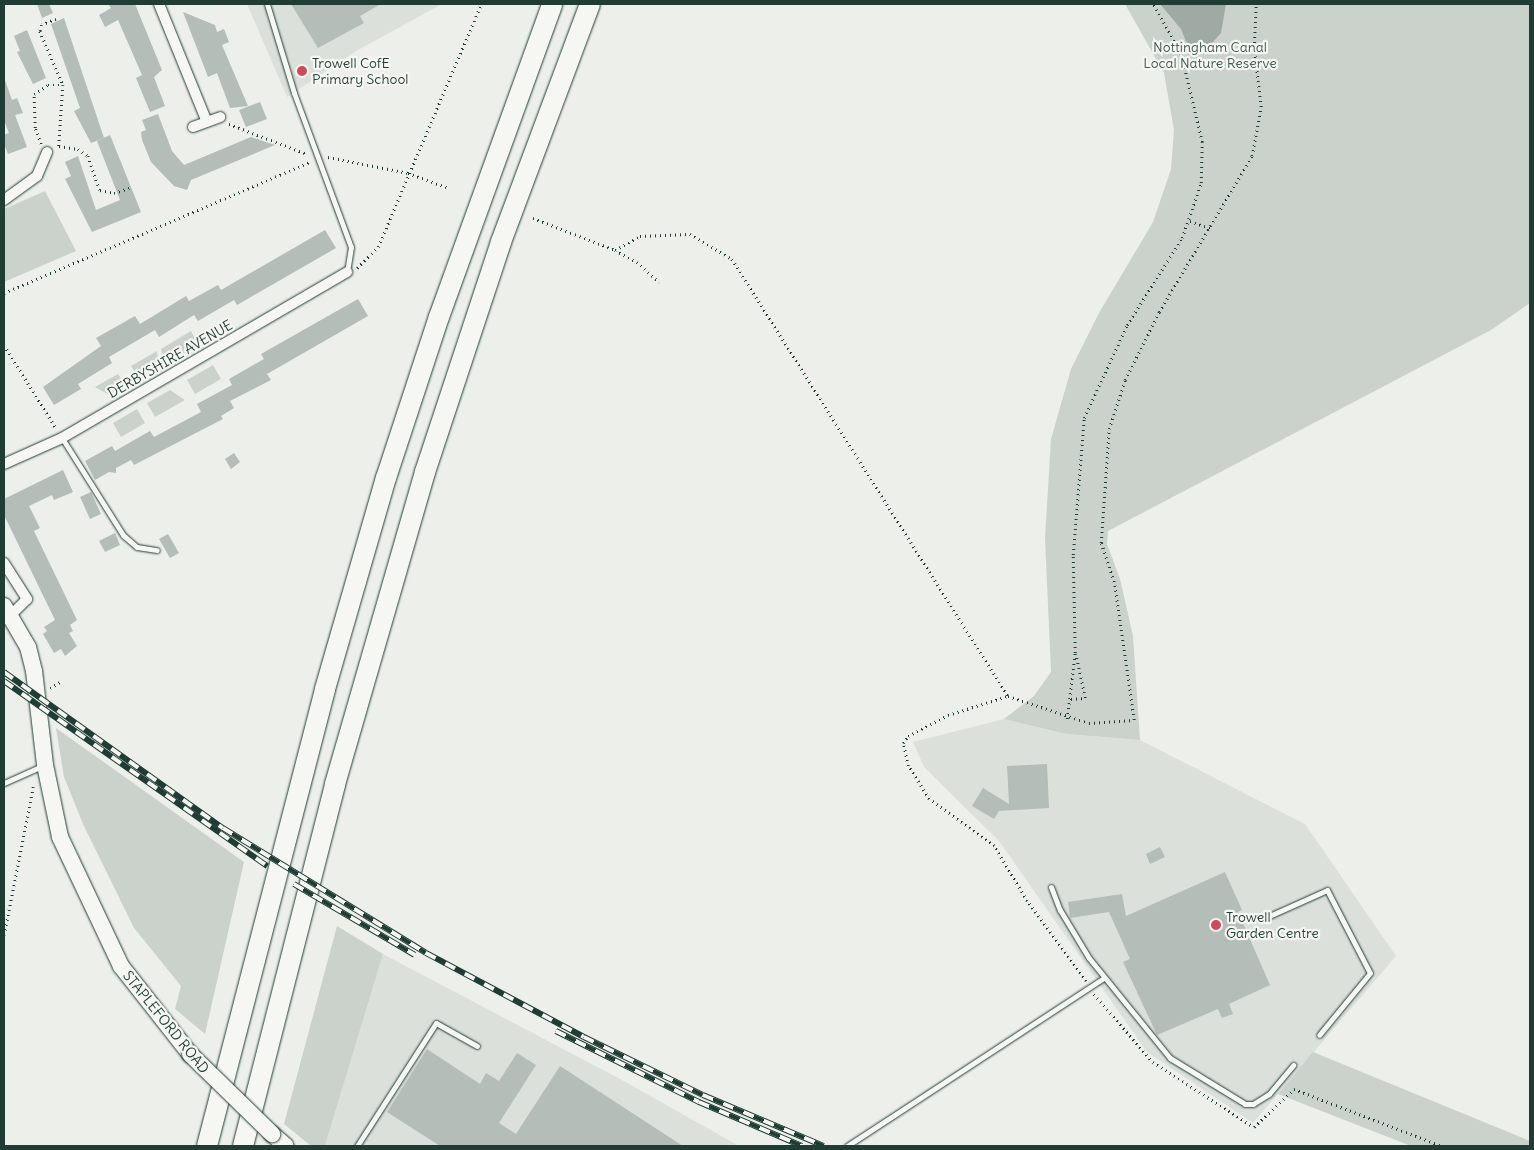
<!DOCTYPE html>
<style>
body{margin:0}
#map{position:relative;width:1534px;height:1150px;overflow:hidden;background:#edefea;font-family:Delius,sans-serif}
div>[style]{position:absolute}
.built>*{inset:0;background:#dce0db}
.green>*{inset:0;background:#cbd2cc}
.water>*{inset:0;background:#9faaa4}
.building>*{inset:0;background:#b4bdb8}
.path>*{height:2.5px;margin-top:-1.25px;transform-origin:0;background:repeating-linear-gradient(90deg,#1f3d34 0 1px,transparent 0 5px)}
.roads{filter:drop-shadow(0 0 1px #1f3d34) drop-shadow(0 0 1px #1f3d34)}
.lane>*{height:5px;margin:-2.5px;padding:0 2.5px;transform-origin:2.5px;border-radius:2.5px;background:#f6f6f2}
.street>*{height:10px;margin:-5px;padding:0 5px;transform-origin:5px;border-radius:5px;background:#f6f6f2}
.primary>*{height:16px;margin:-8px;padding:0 8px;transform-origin:8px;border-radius:8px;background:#f6f6f2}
.highway>*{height:20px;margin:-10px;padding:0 10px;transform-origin:10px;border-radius:10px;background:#f6f6f2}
.rail>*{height:5.5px;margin-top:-2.75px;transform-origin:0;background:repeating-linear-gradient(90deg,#f6f6f2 0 11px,#1f3d34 0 22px);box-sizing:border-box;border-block:1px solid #1f3d34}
.bridges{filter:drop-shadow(0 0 1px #1f3d34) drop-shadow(0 0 1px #1f3d34)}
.primary-bridge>*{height:16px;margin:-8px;padding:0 8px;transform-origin:8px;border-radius:8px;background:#f6f6f2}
.dots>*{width:14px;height:14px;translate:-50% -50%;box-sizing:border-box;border:2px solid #f6f6f2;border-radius:50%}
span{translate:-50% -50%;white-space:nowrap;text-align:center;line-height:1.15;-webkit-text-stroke:4.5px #f6f6f2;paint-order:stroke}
.park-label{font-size:14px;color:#415b52}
.poi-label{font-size:14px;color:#1f3d34}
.left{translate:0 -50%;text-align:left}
.street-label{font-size:14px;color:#1f3d34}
.frame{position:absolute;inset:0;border:5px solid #1f3d34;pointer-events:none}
</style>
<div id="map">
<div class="built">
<i style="clip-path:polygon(247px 4px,442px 4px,358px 50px,287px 97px)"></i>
<i style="clip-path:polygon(1004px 719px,1066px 734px,1140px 740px,1305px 824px,1396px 956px,1253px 1123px,1147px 1052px,999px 841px,924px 767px,913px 742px)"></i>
<i style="clip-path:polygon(383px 954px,622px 1080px,739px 1146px,325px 1146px)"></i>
</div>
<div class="green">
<i style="clip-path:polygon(1125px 4px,1530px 4px,1530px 303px,1491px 330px,1108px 531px,1107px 544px,1120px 579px,1133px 636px,1140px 740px,1066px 734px,1004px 719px,1034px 696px,1051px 672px,1045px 538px,1051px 439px,1071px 369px,1099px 313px,1153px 222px,1171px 169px,1174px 130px,1164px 73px)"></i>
<i style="clip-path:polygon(45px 191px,76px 251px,4px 282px,4px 209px)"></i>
<i style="clip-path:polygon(191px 331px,198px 345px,165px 365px,161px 349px)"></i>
<i style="clip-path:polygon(157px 351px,159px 368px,139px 380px,131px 366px)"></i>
<i style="clip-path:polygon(213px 365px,221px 379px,195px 394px,187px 380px)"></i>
<i style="clip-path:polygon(118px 374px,126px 387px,111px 396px,95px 387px)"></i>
<i style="clip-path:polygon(170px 390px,185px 400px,155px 417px,147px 403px)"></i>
<i style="clip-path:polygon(137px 409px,145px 423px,121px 437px,113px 423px)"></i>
<i style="clip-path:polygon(56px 728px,244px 862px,205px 1034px,175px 1009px,181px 986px,134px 928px,83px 824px,64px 777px)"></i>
<i style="clip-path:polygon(337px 926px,383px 954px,325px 1146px,311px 1146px,284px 1124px)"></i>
<i style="clip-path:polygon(1313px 1052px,1530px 1141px,1530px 1146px,1411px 1146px,1278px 1094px)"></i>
</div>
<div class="water">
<i style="clip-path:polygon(1160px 4px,1226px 4px,1221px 33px,1205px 51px,1190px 51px,1181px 29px)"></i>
</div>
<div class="building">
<i style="clip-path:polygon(37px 4px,49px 4px,53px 13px,42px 18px)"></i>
<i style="clip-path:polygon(108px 4px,135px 4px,162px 70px,154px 77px,165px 106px,150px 112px,136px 78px,142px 75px,118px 20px,105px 27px,99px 15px,111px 8px)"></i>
<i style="clip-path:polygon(291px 4px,381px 4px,360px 16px,364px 23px,318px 48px)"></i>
<i style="clip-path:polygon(183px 12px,215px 25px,217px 32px,224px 29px,229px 42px,222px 45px,248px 106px,230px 108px,217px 73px,208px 77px)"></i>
<i style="clip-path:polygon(64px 18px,104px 138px,91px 143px,74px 111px,80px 108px,51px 24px)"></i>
<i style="clip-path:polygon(27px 30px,46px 78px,33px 84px,17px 52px,20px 51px,14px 36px)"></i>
<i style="clip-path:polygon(5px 80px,12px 100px,17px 98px,23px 113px,15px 115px,27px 147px,8px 154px,4px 144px,4px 135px,9px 133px,4px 120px)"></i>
<i style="clip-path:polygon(260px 102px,267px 119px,246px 127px,239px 110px)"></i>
<i style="clip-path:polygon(158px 114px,172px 151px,184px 165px,251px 137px,275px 145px,191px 180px,187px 190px,174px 186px,151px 162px,142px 140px,141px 132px,146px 130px,142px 120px)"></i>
<i style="clip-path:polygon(110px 135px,141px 212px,92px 232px,65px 179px,71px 176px,65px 162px,78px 156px,96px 210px,120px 200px,97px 141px)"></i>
<i style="clip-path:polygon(325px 230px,336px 248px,237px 305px,234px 300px,198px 321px,194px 315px,159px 337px,155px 330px,109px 357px,112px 363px,78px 384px,81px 389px,54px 405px,43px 387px,101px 346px,96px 338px,135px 316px,140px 324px,186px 296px,189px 301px,218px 285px,221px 290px)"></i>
<i style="clip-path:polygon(358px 299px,368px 316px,267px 374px,271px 380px,230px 401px,234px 408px,221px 416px,223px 419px,134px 465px,131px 460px,116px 468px,116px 473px,109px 472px,95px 480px,85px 461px,112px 446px,115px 451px,150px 431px,154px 437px,201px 412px,197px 404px,232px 385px,229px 379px,264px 359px,261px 354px)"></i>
<i style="clip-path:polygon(234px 453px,240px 462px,231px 469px,225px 459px)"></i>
<i style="clip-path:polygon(63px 470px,73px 492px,54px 500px,52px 495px,29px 506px,40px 528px,34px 531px,77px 620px,70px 625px,73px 631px,69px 633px,77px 646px,65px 656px,61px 649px,54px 653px,43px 634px,47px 631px,44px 627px,55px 620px,4px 515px,4px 499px)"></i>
<i style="clip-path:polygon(91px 492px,101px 514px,90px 519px,80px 497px)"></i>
<i style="clip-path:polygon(115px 533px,120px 545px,105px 552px,99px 541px)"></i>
<i style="clip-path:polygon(168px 534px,179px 553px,170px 558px,159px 539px)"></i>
<i style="clip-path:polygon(1047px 764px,1049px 808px,999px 811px,994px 819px,972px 806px,983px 788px,1009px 804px,1007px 766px)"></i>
<i style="clip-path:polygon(1160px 847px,1165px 857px,1150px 864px,1146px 854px)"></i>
<i style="clip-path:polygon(1225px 872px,1242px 910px,1238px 912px,1270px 985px,1229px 1004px,1233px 1014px,1222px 1018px,1218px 1009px,1157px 1035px,1123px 962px,1130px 959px,1109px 912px,1070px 918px,1068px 902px,1122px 894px,1126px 916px)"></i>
<i style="clip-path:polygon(427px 1049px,480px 1084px,486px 1073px,499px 1081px,517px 1053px,536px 1065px,499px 1123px,516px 1134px,560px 1066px,683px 1146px,440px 1146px,387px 1112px)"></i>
</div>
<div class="path">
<i style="left:56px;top:19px;width:15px;rotate:157deg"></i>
<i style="left:42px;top:25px;width:6px;rotate:108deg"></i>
<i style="left:40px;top:31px;width:59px;rotate:66.9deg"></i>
<i style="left:63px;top:85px;width:61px;rotate:93.8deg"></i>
<i style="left:59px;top:146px;width:19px;rotate:9deg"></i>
<i style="left:78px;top:149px;width:12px;rotate:35deg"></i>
<i style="left:88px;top:156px;width:36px;rotate:71deg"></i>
<i style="left:100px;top:190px;width:14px;rotate:12deg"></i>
<i style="left:114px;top:193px;width:16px;rotate:-18deg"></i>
<i style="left:229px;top:124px;width:84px;rotate:21deg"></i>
<i style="left:41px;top:144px;width:17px;rotate:-111deg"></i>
<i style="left:35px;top:128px;width:34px;rotate:-92deg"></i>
<i style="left:34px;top:94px;width:17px;rotate:-33deg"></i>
<i style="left:48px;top:85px;width:15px"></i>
<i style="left:328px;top:157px;width:82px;rotate:11.3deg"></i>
<i style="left:408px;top:173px;width:44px;rotate:20.1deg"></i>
<i style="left:533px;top:218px;width:88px;rotate:21.3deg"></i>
<i style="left:615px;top:250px;width:25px;rotate:29deg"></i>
<i style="left:637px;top:262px;width:30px;rotate:42deg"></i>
<i style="left:1190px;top:221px;width:23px;rotate:20deg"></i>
<i style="left:615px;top:250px;width:29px;rotate:-29deg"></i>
<i style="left:640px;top:236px;width:50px;rotate:-2.3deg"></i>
<i style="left:690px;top:234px;width:49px;rotate:30.8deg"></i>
<i style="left:732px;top:259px;width:517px;rotate:57.72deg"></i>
<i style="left:357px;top:268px;width:30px;rotate:-45deg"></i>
<i style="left:378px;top:247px;width:264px;rotate:-67deg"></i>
<i style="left:4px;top:293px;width:333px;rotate:-23.2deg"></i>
<i style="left:4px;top:345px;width:98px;rotate:57.9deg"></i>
<i style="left:50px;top:688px;width:12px;rotate:-31deg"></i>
<i style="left:1071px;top:699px;width:14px;rotate:-4deg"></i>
<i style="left:1085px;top:698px;width:43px;rotate:-102.1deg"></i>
<i style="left:1067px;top:719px;width:66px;rotate:-83.1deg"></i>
<i style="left:1075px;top:653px;width:98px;rotate:-91.2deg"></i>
<i style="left:1073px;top:555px;width:137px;rotate:-85.4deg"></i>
<i style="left:1084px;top:418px;width:102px;rotate:-65.2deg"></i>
<i style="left:1127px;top:325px;width:103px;rotate:-57.7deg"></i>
<i style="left:1182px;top:238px;width:58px;rotate:-70.9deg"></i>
<i style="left:1201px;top:183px;width:41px;rotate:-88.6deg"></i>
<i style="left:1202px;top:142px;width:90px;rotate:-103.4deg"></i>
<i style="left:1181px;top:54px;width:57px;rotate:-119.2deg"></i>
<i style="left:4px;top:935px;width:151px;rotate:-78.9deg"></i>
<i style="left:1086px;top:981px;width:99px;rotate:-126.4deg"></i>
<i style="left:1027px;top:901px;width:64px;rotate:-121deg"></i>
<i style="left:994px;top:846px;width:80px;rotate:-144.1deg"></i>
<i style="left:929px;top:799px;width:39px;rotate:-122deg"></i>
<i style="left:908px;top:766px;width:24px;rotate:-102deg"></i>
<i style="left:903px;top:743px;width:9px;rotate:-54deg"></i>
<i style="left:908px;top:736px;width:45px;rotate:-27.7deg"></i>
<i style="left:948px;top:715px;width:63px;rotate:-17.6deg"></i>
<i style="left:1008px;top:696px;width:85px;rotate:18.4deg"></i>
<i style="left:1089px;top:723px;width:45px;rotate:-3.8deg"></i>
<i style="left:1134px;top:720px;width:139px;rotate:-98.2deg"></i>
<i style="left:1114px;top:582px;width:41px;rotate:-108.4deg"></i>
<i style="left:1101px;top:543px;width:114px;rotate:-86deg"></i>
<i style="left:1109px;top:429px;width:52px;rotate:-71.9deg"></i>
<i style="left:1125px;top:380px;width:76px;rotate:-63.4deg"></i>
<i style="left:1159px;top:312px;width:182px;rotate:-59.2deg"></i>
<i style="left:1252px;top:156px;width:50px;rotate:-79.6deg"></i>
<i style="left:1261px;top:107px;width:59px;rotate:-96.8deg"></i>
<i style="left:1254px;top:48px;width:44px;rotate:-87.4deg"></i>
<i style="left:1094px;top:994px;width:90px;rotate:49.1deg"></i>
<i style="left:1153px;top:1062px;width:120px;rotate:32.8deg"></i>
<i style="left:1254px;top:1127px;width:55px;rotate:-43.5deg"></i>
<i style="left:1294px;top:1089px;width:159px;rotate:21.1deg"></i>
</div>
<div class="roads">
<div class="lane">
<i style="left:267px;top:4px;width:93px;rotate:73.1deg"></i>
<i style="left:294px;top:93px;width:164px;rotate:69.7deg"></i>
<i style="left:351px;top:247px;width:25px;rotate:99deg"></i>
<i style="left:62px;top:438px;width:115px;rotate:57.8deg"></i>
<i style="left:123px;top:535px;width:18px;rotate:41deg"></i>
<i style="left:137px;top:547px;width:20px;rotate:9deg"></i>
<i style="left:4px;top:783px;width:42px;rotate:-24.1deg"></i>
<i style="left:1051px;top:887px;width:25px;rotate:69deg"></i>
<i style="left:1060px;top:910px;width:56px;rotate:58.9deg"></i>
<i style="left:1089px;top:958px;width:129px;rotate:51deg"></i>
<i style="left:1170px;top:1058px;width:88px;rotate:31.5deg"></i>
<i style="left:1245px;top:1104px;width:8px"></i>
<i style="left:1253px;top:1104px;width:19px;rotate:-32deg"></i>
<i style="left:1269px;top:1094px;width:38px;rotate:-50deg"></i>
<i style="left:1267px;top:917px;width:66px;rotate:-24.2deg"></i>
<i style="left:1327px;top:890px;width:93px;rotate:62.6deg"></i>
<i style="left:1370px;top:973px;width:80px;rotate:129.4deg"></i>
<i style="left:357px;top:1146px;width:146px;rotate:-57.3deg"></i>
<i style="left:436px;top:1023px;width:47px;rotate:29.3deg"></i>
<i style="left:847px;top:1146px;width:307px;rotate:-33.2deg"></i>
</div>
<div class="street">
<i style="left:159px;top:4px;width:127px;rotate:67.9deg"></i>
<i style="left:193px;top:127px;width:29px;rotate:-20deg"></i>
<i style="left:4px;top:200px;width:41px;rotate:-36deg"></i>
<i style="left:37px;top:176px;width:26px;rotate:-67deg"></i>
<i style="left:4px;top:464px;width:64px;rotate:-24.1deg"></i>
<i style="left:62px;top:438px;width:330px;rotate:-30.2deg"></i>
<i style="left:4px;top:563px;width:43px;rotate:57.4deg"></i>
<i style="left:27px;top:599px;width:24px;rotate:135deg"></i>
</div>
<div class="primary">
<i style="left:4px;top:606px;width:48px;rotate:59.7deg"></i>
<i style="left:28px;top:647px;width:25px;rotate:76deg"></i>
<i style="left:34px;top:671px;width:95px;rotate:83.3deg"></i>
<i style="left:45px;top:765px;width:74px;rotate:78.2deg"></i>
<i style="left:60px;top:837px;width:143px;rotate:64.7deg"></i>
<i style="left:121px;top:966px;width:112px;rotate:51.9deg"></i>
<i style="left:272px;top:1134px;width:18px;rotate:41deg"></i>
</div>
<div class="highway">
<i style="left:207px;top:1146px;width:472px;rotate:-75.5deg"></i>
<i style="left:325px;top:689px;width:220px;rotate:-73.9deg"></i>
<i style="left:386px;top:478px;width:169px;rotate:-71.8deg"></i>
<i style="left:439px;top:317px;width:333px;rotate:-70.1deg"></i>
<i style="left:243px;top:1146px;width:374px;rotate:-75.7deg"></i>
<i style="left:335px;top:784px;width:325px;rotate:-73.9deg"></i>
<i style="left:425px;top:472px;width:242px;rotate:-71.7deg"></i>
<i style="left:501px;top:242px;width:254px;rotate:-69.5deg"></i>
</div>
</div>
<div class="rail">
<i style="left:4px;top:672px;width:269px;rotate:35.5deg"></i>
<i style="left:223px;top:828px;width:238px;rotate:31.6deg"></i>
<i style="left:426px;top:953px;width:179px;rotate:28deg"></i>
<i style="left:584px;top:1037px;width:132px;rotate:26deg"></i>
<i style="left:703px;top:1095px;width:131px;rotate:22.9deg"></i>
<i style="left:4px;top:681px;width:322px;rotate:35.1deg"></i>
<i style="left:294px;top:884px;width:140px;rotate:30.4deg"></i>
<i style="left:556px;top:1031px;width:160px;rotate:26.4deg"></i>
<i style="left:699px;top:1102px;width:112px;rotate:23.1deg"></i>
</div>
<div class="bridges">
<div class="primary-bridge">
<i style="left:190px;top:1054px;width:115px;rotate:44.3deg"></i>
</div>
</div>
<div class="dots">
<i style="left:302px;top:71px;background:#d1495b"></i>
<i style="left:1216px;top:925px;background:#d1495b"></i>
</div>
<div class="park-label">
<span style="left:1210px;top:55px">Nottingham Canal<br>Local Nature Reserve</span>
</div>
<div class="poi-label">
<span class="left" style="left:312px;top:71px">Trowell CofE<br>Primary School</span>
<span class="left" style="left:1226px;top:925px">Trowell<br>Garden Centre</span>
</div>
<div class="street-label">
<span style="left:170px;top:359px;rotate:-30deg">DERBYSHIRE AVENUE</span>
<span style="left:166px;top:1022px;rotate:51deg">STAPLEFORD ROAD</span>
</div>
<div class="frame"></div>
</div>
